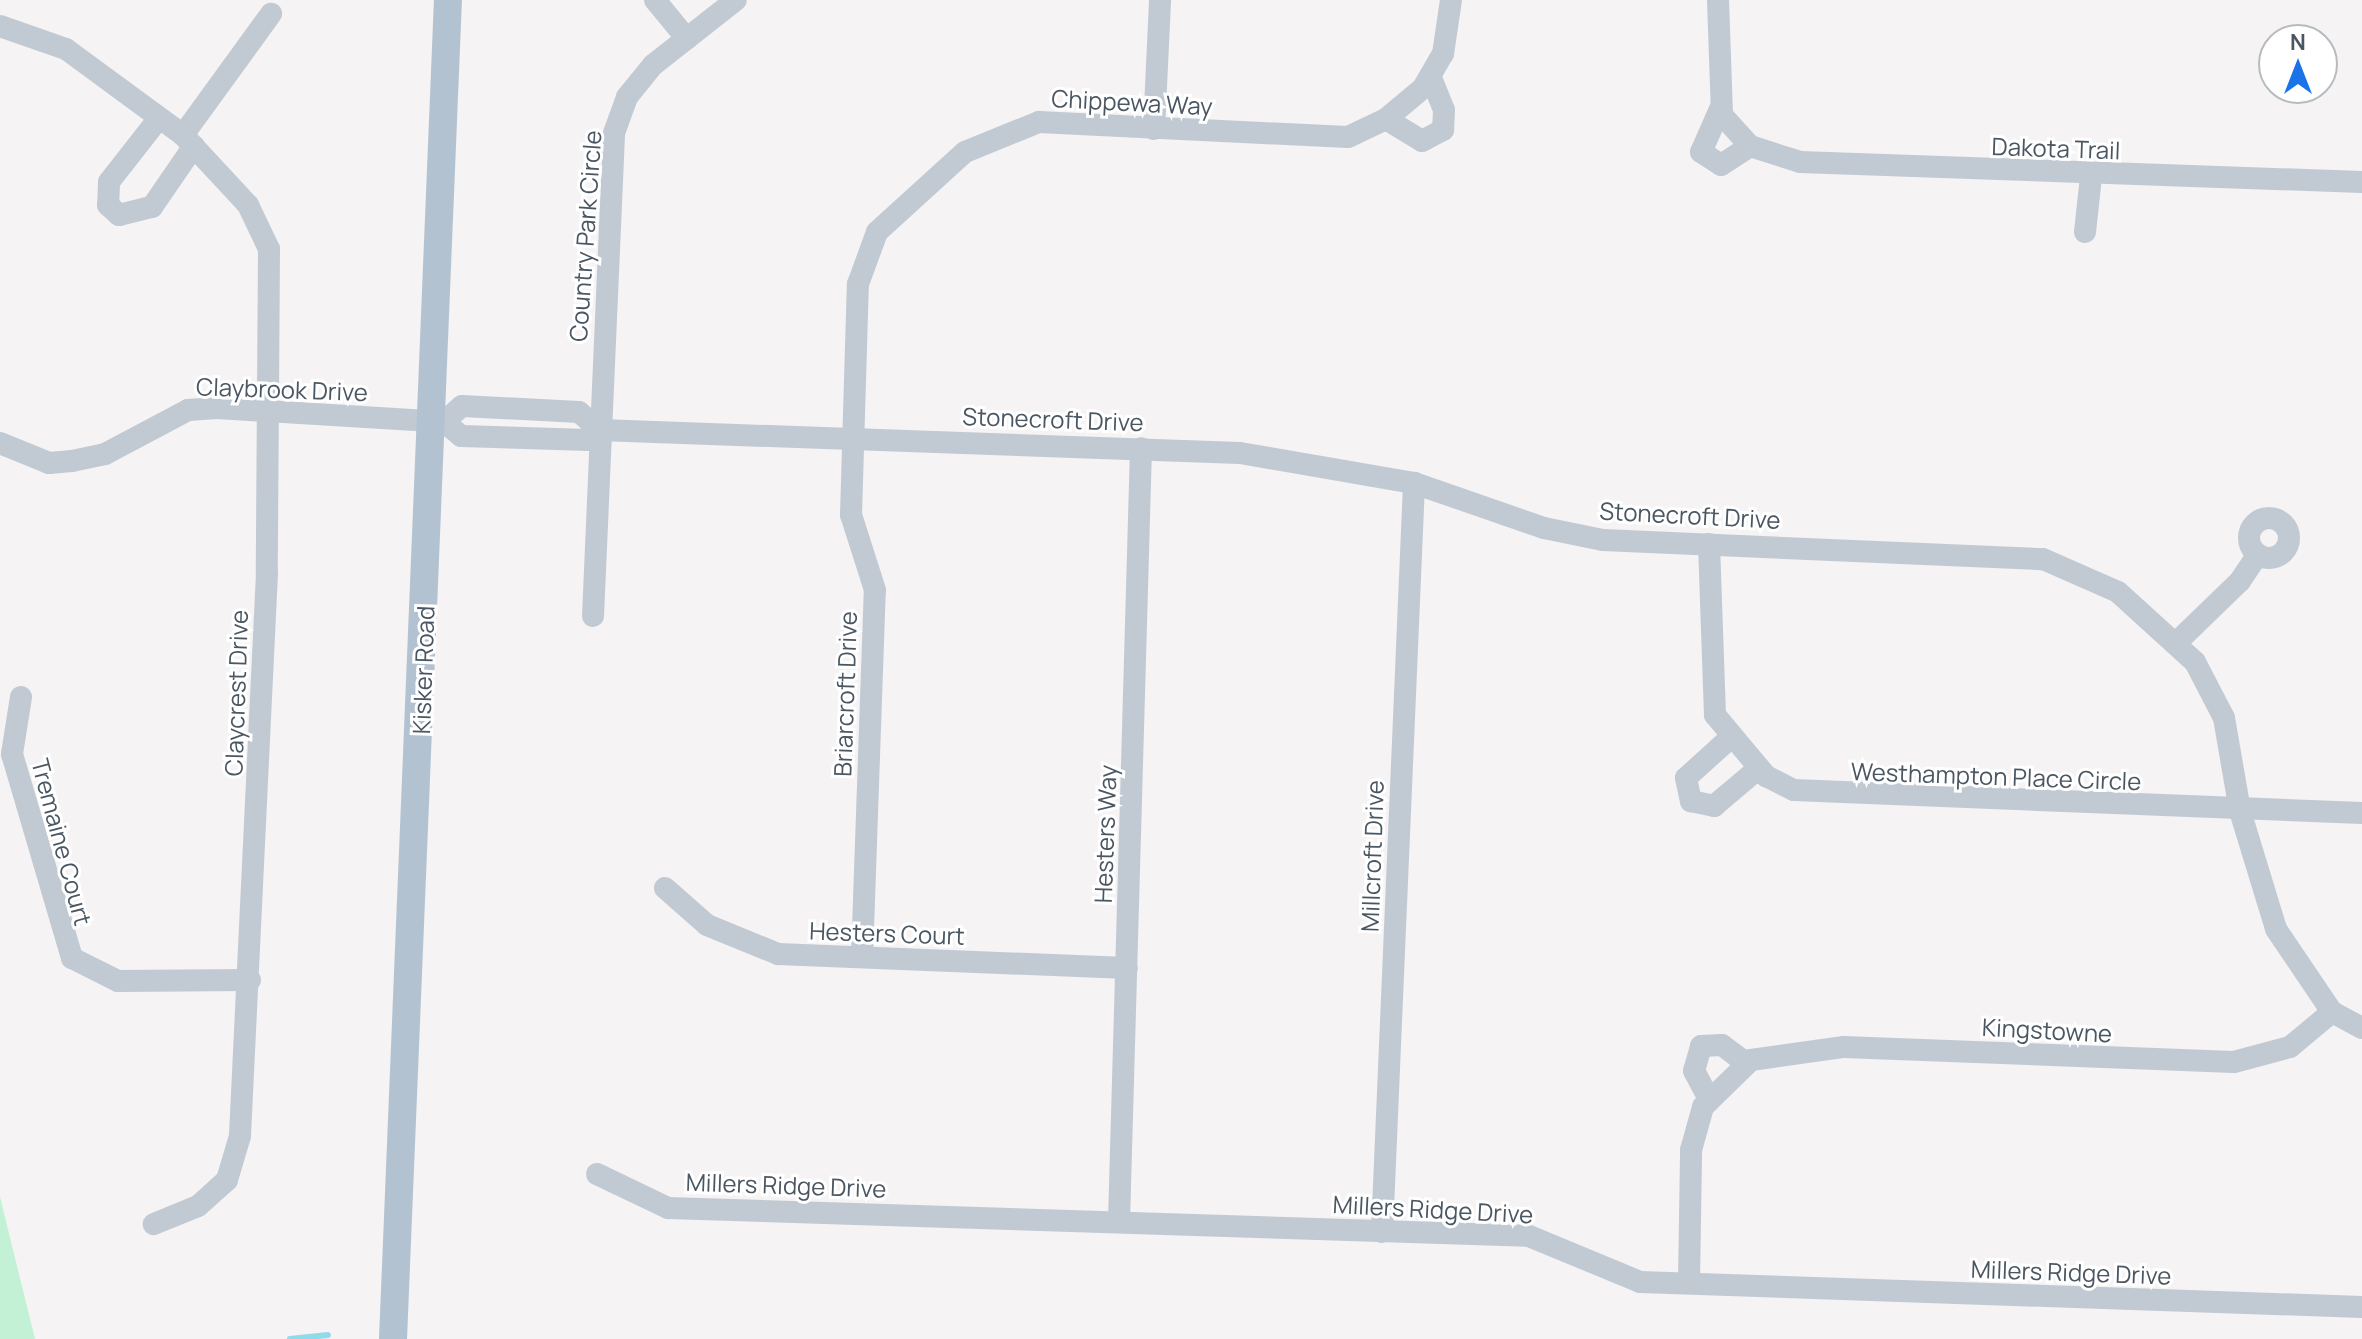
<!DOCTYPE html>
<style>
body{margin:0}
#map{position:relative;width:2362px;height:1339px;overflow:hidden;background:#f5f3f3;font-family:Manrope,sans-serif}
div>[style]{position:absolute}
.green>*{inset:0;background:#c3f1d5}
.stream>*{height:6px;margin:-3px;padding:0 3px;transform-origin:3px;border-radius:3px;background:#90daee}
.minor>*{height:22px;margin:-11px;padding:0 11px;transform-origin:11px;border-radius:11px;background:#c1cad2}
.minor>.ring{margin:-11px;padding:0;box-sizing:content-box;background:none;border:22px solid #c1cad2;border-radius:50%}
.major>*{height:28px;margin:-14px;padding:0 14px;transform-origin:14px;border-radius:14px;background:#b3c2d1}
span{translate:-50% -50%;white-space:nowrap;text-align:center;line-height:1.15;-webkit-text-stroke:6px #fff;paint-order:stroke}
.street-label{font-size:24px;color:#4a5661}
.north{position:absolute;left:2258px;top:24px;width:80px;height:80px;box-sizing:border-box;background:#fff;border:2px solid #b7bbc0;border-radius:50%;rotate:0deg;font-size:22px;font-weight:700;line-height:32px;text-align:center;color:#4a5661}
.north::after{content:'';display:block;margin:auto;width:28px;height:36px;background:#1a73e8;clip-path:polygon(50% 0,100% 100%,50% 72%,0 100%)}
</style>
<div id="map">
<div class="green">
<i style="clip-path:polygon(0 1197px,35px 1339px,0 1339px)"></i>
</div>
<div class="stream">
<i style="left:290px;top:1339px;width:38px;rotate:-6deg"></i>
</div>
<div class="minor">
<i style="left:655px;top:0;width:50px;rotate:50.6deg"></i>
<i style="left:1718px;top:0;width:115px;rotate:88deg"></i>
<i style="left:1722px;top:115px;width:42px;rotate:47.9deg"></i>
<i style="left:1750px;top:146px;width:52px;rotate:17.7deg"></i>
<i style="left:1800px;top:162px;width:562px;rotate:2.04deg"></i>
<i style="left:0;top:26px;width:70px;rotate:19.2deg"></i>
<i style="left:66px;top:49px;width:145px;rotate:36.3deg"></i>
<i style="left:183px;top:135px;width:96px;rotate:47.1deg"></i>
<i style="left:248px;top:205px;width:49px;rotate:64.5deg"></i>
<i style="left:269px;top:249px;width:324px;rotate:90.4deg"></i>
<i style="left:267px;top:573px;width:564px;rotate:92.75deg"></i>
<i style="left:240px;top:1136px;width:46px;rotate:106.5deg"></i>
<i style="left:227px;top:1180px;width:39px;rotate:138deg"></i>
<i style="left:198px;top:1206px;width:48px;rotate:157.8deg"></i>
<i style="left:1720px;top:109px;width:47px;rotate:113.8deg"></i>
<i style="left:1701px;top:152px;width:24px;rotate:33deg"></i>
<i style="left:1721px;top:165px;width:35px;rotate:-33deg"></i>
<i style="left:159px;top:118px;width:81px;rotate:128deg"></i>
<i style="left:109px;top:182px;width:23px;rotate:92deg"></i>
<i style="left:108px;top:205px;width:15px;rotate:42deg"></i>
<i style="left:119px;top:215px;width:34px;rotate:-14deg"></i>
<i style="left:152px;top:207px;width:74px;rotate:-55.5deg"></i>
<i style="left:1386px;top:119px;width:42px;rotate:31.4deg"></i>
<i style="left:1422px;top:141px;width:24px;rotate:-28deg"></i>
<i style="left:1443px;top:130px;width:20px;rotate:-87deg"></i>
<i style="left:1444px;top:110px;width:37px;rotate:-112deg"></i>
<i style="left:1154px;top:129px;width:129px;rotate:-87.3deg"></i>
<i style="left:183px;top:135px;width:150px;rotate:-54deg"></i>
<i style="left:2085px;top:232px;width:55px;rotate:-83.8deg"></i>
<i style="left:444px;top:422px;width:24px;rotate:-42deg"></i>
<i style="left:462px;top:406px;width:117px;rotate:2.9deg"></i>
<i style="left:579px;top:412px;width:28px;rotate:41deg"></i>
<i style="left:0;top:443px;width:53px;rotate:22.2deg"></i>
<i style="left:49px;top:463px;width:23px;rotate:-5deg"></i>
<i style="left:72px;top:461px;width:34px;rotate:-12deg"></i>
<i style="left:105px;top:454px;width:94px;rotate:-27.9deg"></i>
<i style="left:188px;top:410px;width:29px;rotate:-4deg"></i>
<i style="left:217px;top:408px;width:227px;rotate:3.5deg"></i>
<i style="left:444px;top:422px;width:22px;rotate:39deg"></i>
<i style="left:461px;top:436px;width:127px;rotate:1.8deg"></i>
<i style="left:588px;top:440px;width:16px;rotate:-40deg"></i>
<i style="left:600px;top:430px;width:640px;rotate:2.06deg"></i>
<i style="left:1240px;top:453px;width:177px;rotate:9.8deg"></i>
<i style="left:1414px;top:483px;width:138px;rotate:19.1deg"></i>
<i style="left:1544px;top:528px;width:60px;rotate:11.5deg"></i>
<i style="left:1603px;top:540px;width:440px;rotate:2.5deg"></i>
<i style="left:2043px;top:559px;width:82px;rotate:23.7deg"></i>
<i style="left:2118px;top:592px;width:104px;rotate:42.3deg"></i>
<i style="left:2195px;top:662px;width:63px;rotate:62.6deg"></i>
<i style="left:2224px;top:718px;width:94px;rotate:80.2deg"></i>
<i style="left:2240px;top:811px;width:123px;rotate:73deg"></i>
<i style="left:2276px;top:929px;width:100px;rotate:56deg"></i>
<i style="left:2332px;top:1012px;width:34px;rotate:28deg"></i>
<i class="ring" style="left:2249px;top:518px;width:18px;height:18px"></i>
<i style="left:1709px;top:544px;width:171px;rotate:88deg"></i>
<i style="left:1715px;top:715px;width:80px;rotate:50.1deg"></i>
<i style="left:1766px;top:776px;width:31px;rotate:27deg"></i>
<i style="left:1794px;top:790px;width:568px;rotate:2.32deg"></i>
<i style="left:593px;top:616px;width:483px;rotate:-87.5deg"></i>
<i style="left:614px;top:133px;width:38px;rotate:-70deg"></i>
<i style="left:627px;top:97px;width:41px;rotate:-50.9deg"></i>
<i style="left:653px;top:65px;width:105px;rotate:-38.1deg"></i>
<i style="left:2176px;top:643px;width:89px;rotate:-44.1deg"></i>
<i style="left:2240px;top:581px;width:32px;rotate:-56deg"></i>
<i style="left:21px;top:697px;width:58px;rotate:99deg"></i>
<i style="left:12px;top:754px;width:213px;rotate:73.6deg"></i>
<i style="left:72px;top:958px;width:51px;rotate:26.6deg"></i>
<i style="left:118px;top:981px;width:132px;rotate:-0.4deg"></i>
<i style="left:1729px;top:739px;width:58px;rotate:137.8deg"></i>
<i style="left:1686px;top:778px;width:24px;rotate:78deg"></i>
<i style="left:1691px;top:801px;width:24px;rotate:12deg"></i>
<i style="left:1714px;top:806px;width:59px;rotate:-40.2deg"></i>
<i style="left:665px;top:888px;width:56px;rotate:41.4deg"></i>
<i style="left:707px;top:925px;width:77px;rotate:22.2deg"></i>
<i style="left:778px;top:954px;width:349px;rotate:2.3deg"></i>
<i style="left:862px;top:957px;width:367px;rotate:-88deg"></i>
<i style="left:875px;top:590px;width:79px;rotate:-107.7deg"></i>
<i style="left:851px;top:515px;width:231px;rotate:-88.3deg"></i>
<i style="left:858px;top:284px;width:55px;rotate:-69.9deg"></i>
<i style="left:877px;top:232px;width:119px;rotate:-42.3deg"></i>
<i style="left:965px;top:152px;width:80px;rotate:-22.1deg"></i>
<i style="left:1039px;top:122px;width:309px;rotate:2.8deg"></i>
<i style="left:1348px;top:137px;width:42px;rotate:-25.3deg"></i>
<i style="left:1386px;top:119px;width:48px;rotate:-40deg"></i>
<i style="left:1423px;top:88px;width:39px;rotate:-60deg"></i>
<i style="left:1443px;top:54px;width:55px;rotate:-81.6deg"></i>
<i style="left:1709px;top:1099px;width:32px;rotate:-118deg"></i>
<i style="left:1694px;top:1071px;width:26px;rotate:-74deg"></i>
<i style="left:1701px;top:1046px;width:21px;rotate:-3deg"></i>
<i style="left:1722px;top:1045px;width:31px;rotate:37deg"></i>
<i style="left:597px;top:1174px;width:79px;rotate:25.6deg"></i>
<i style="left:668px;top:1208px;width:861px;rotate:1.86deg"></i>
<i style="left:1529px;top:1236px;width:120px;rotate:22.5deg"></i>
<i style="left:1640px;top:1282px;width:722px;rotate:1.98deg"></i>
<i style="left:1119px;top:1221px;width:773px;rotate:-88.37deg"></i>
<i style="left:1382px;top:1232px;width:750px;rotate:-87.55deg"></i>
<i style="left:1689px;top:1283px;width:133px;rotate:-89.1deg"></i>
<i style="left:1691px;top:1150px;width:45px;rotate:-74.4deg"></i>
<i style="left:1703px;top:1107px;width:67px;rotate:-44.4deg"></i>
<i style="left:1751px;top:1060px;width:94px;rotate:-8deg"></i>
<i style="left:1844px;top:1047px;width:390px;rotate:2.2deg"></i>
<i style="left:2234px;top:1062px;width:58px;rotate:-15deg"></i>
<i style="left:2290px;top:1047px;width:55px;rotate:-39.8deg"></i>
</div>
<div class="major">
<i style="left:393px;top:1339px;width:1340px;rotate:-87.65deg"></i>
</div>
<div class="street-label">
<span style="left:1132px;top:102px;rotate:3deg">Chippewa Way</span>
<span style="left:2056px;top:148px;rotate:2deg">Dakota Trail</span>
<span style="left:585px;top:236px;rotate:-86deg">Country Park Circle</span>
<span style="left:282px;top:389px;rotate:2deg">Claybrook Drive</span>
<span style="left:1053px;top:419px;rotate:2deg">Stonecroft Drive</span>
<span style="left:1690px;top:515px;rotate:3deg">Stonecroft Drive</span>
<span style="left:423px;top:670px;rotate:-88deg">Kisker Road</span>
<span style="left:236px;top:693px;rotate:-88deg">Claycrest Drive</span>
<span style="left:845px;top:694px;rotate:-88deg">Briarcroft Drive</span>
<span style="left:1996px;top:776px;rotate:2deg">Westhampton Place Circle</span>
<span style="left:1105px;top:834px;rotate:-88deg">Hesters Way</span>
<span style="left:62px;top:842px;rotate:75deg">Tremaine Court</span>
<span style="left:1372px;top:856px;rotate:-88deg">Millcroft Drive</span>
<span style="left:887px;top:933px;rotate:2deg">Hesters Court</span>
<span style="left:2047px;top:1030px;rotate:3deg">Kingstowne</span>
<span style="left:786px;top:1185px;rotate:2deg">Millers Ridge Drive</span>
<span style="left:1433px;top:1209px;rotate:3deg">Millers Ridge Drive</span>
<span style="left:2071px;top:1272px;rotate:2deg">Millers Ridge Drive</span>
</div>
<div class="north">N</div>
</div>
